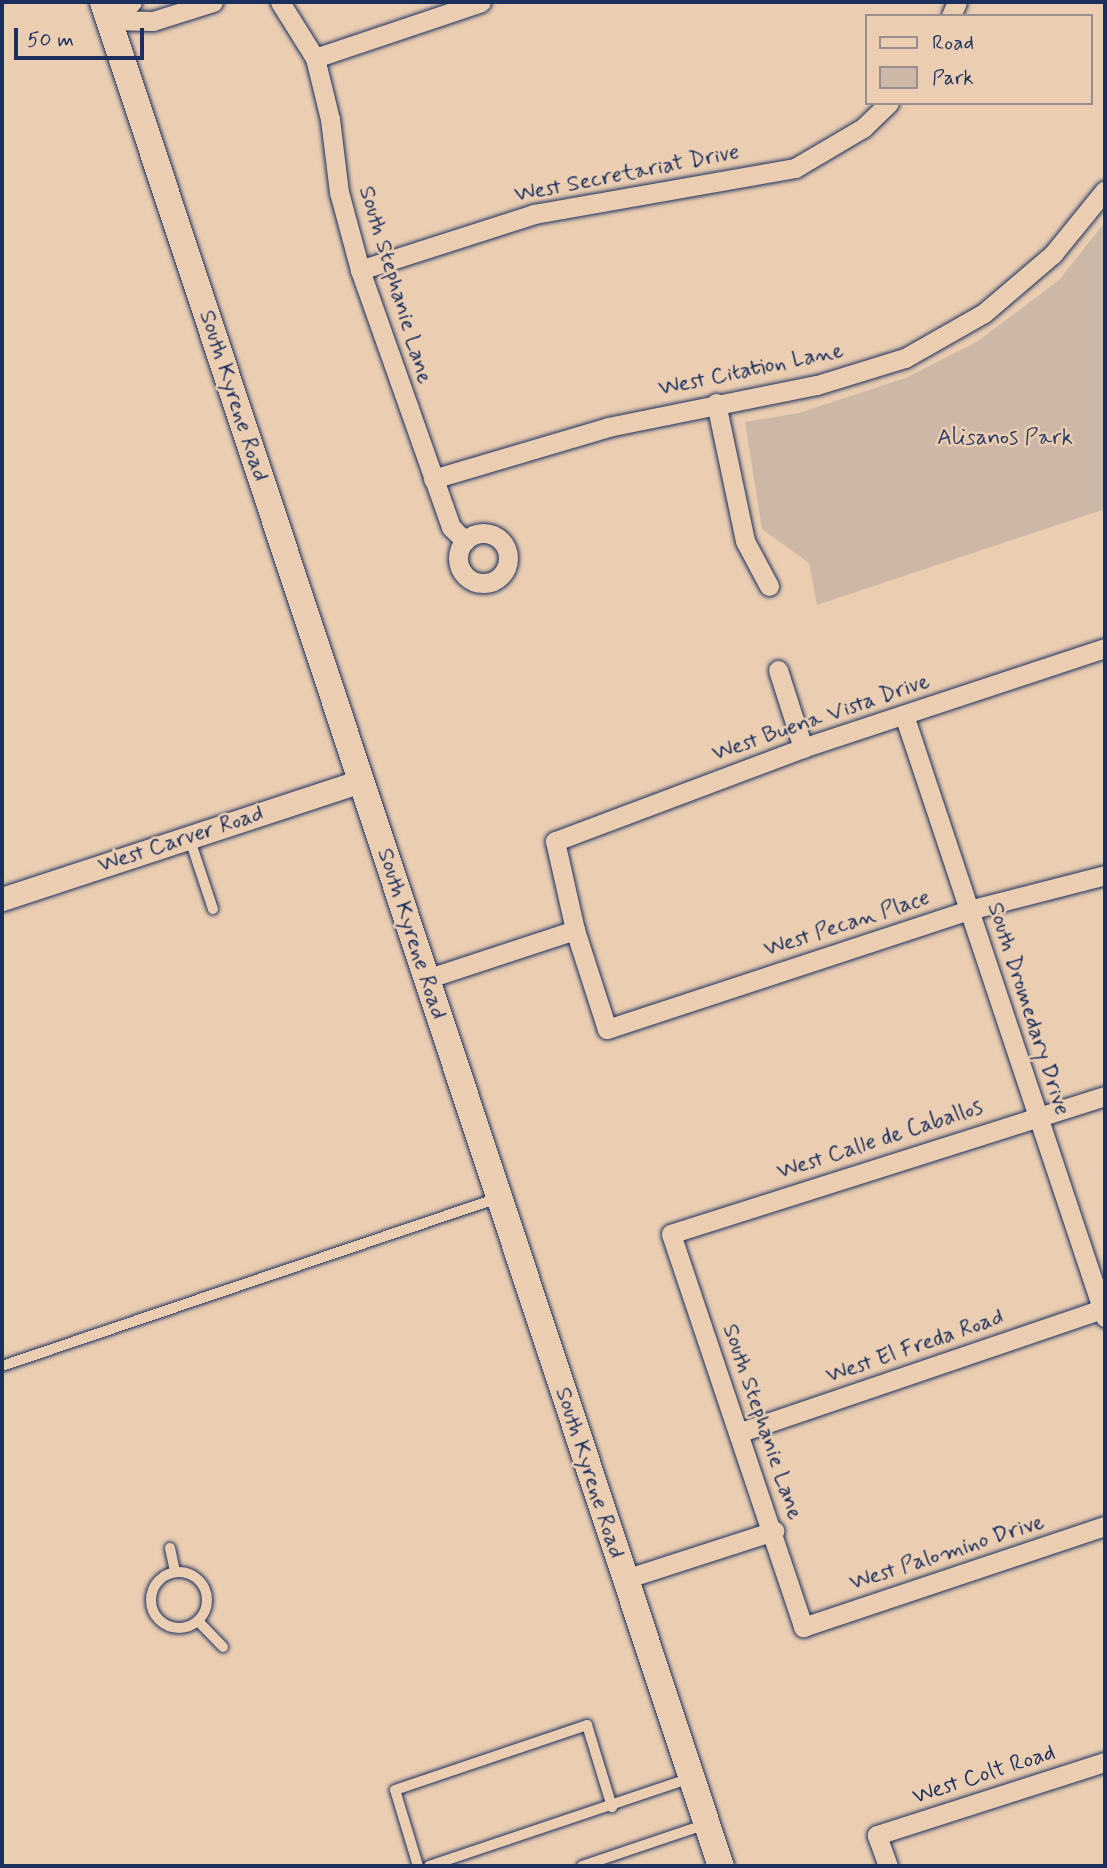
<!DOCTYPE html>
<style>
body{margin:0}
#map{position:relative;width:1107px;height:1868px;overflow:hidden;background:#ebceb2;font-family:Mynerve,sans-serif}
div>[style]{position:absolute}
.green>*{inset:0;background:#cdb7a6}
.roads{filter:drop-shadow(0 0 2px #1b2f5e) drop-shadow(0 0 2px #1b2f5e)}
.service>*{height:10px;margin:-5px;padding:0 5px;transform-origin:5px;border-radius:5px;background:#ebceb2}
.service>.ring{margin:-5px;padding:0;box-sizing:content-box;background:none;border:10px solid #ebceb2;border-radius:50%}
.minor>*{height:19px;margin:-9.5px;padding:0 9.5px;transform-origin:9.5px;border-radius:9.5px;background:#ebceb2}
.minor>.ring{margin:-9.5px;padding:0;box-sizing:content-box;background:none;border:19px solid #ebceb2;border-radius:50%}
.tertiary>*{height:23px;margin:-11.5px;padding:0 11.5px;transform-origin:11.5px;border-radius:11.5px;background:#ebceb2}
.secondary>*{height:26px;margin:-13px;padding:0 13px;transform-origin:13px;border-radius:13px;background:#ebceb2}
span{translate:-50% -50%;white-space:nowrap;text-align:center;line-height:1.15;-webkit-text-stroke:5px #ebceb2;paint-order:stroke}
.street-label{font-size:23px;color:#1b2f5e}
.park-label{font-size:23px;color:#2d3d65}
.frame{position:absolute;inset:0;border:4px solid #1b2f5e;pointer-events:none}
.legend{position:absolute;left:865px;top:14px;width:228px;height:91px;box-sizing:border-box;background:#ebceb2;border:2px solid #988e90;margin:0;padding:9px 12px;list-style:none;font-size:21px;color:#1b2f5e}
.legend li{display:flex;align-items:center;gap:14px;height:35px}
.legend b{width:35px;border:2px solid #988e90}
.scale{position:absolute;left:14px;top:28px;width:130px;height:32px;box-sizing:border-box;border:4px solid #1b2f5e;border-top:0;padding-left:9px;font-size:21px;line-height:24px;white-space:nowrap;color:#1b2f5e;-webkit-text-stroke:5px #ebceb2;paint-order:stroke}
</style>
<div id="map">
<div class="green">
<i style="clip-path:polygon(1105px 222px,1105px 509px,817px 605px,809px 563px,762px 529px,745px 422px,799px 413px,908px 377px,978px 341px,1059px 280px)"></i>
</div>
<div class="roads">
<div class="service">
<i style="left:189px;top:837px;width:76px;rotate:71.6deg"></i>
<i style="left:2px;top:1366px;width:524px;rotate:-18.71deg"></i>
<i style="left:170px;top:1548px;width:24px;rotate:78deg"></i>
<i class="ring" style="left:151px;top:1572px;width:46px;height:46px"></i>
<i style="left:198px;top:1621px;width:36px;rotate:46deg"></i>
<i style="left:418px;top:1866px;width:79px;rotate:-106.8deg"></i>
<i style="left:395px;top:1790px;width:203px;rotate:-18.7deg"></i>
<i style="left:587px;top:1725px;width:86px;rotate:73deg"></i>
<i style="left:429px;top:1866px;width:276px;rotate:-18.6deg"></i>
<i style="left:582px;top:1866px;width:129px;rotate:-18.6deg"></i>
</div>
<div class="minor">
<i style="left:280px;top:2px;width:66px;rotate:58deg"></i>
<i style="left:315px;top:58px;width:63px;rotate:76.2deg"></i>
<i style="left:330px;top:119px;width:74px;rotate:83deg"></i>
<i style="left:339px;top:192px;width:81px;rotate:74.9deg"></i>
<i style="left:360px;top:270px;width:273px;rotate:70.5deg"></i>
<i style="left:451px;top:527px;width:20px;rotate:45deg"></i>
<i style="left:951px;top:16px;width:15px;rotate:-67deg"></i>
<i style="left:109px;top:20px;width:44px;rotate:1.3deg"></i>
<i style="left:153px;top:21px;width:63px;rotate:-17.6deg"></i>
<i style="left:109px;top:20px;width:29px;rotate:-38deg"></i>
<i style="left:315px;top:58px;width:175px;rotate:-18.6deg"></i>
<i style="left:360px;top:270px;width:183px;rotate:-17.8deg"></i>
<i style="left:534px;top:214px;width:265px;rotate:-10deg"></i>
<i style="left:795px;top:168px;width:79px;rotate:-30.5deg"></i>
<i style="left:863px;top:128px;width:36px;rotate:-44deg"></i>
<i style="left:716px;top:403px;width:141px;rotate:78.1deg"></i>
<i style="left:745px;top:541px;width:51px;rotate:61.9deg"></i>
<i style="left:433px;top:479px;width:183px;rotate:-16.5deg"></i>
<i style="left:608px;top:427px;width:213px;rotate:-11.4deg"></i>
<i style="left:817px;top:385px;width:92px;rotate:-17.1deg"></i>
<i style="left:905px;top:358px;width:91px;rotate:-29.7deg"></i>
<i style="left:984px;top:313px;width:91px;rotate:-40.5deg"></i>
<i style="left:1053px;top:254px;width:82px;rotate:-50.9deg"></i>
<i class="ring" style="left:458px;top:533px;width:31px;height:31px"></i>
<i style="left:1105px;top:648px;width:318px;rotate:161.7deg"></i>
<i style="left:803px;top:748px;width:265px;rotate:159.4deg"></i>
<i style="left:555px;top:841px;width:91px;rotate:77.3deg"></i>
<i style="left:575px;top:930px;width:104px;rotate:72.1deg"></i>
<i style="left:607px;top:1029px;width:381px;rotate:-18.2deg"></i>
<i style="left:969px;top:910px;width:140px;rotate:-14.4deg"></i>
<i style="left:778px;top:670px;width:82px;rotate:72.2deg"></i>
<i style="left:904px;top:715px;width:635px;rotate:71.54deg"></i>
<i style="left:426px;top:979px;width:157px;rotate:-18.2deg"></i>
<i style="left:1105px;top:1096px;width:455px;rotate:162.4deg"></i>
<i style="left:671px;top:1234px;width:415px;rotate:71.4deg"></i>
<i style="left:803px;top:1627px;width:318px;rotate:-18.5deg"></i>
<i style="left:741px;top:1432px;width:385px;rotate:-18.8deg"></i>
<i style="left:625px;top:1579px;width:157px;rotate:-17.9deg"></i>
<i style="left:888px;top:1866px;width:33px;rotate:-110deg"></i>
<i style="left:877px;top:1835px;width:239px;rotate:-17.8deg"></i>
</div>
<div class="tertiary">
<i style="left:2px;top:899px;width:377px;rotate:-18.2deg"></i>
</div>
<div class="secondary">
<i style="left:103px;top:2px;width:1964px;rotate:71.66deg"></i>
</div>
</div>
<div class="street-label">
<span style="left:627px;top:174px;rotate:-11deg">West Secretariat Drive</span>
<span style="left:395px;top:285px;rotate:73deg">South Stephanie Lane</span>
<span style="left:751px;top:370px;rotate:-12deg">West Citation Lane</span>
<span style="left:233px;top:396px;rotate:72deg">South Kyrene Road</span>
<span style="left:821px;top:718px;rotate:-19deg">West Buena Vista Drive</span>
<span style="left:181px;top:840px;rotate:-18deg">West Carver Road</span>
<span style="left:847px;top:924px;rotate:-18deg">West Pecan Place</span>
<span style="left:411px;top:934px;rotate:72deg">South Kyrene Road</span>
<span style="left:1028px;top:1009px;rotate:72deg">South Dromedary Drive</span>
<span style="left:880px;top:1140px;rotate:-18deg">West Calle de Caballos</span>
<span style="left:915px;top:1347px;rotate:-19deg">West El Freda Road</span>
<span style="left:762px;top:1422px;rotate:71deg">South Stephanie Lane</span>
<span style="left:589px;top:1473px;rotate:72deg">South Kyrene Road</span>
<span style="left:947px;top:1553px;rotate:-18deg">West Palomino Drive</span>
<span style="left:984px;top:1775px;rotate:-18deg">West Colt Road</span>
</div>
<div class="park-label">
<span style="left:1005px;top:438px">Alisanos Park</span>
</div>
<div class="frame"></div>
<ul class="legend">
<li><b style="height:9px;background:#ebceb2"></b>Road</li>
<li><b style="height:19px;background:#cdb7a6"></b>Park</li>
</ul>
<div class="scale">50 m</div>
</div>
